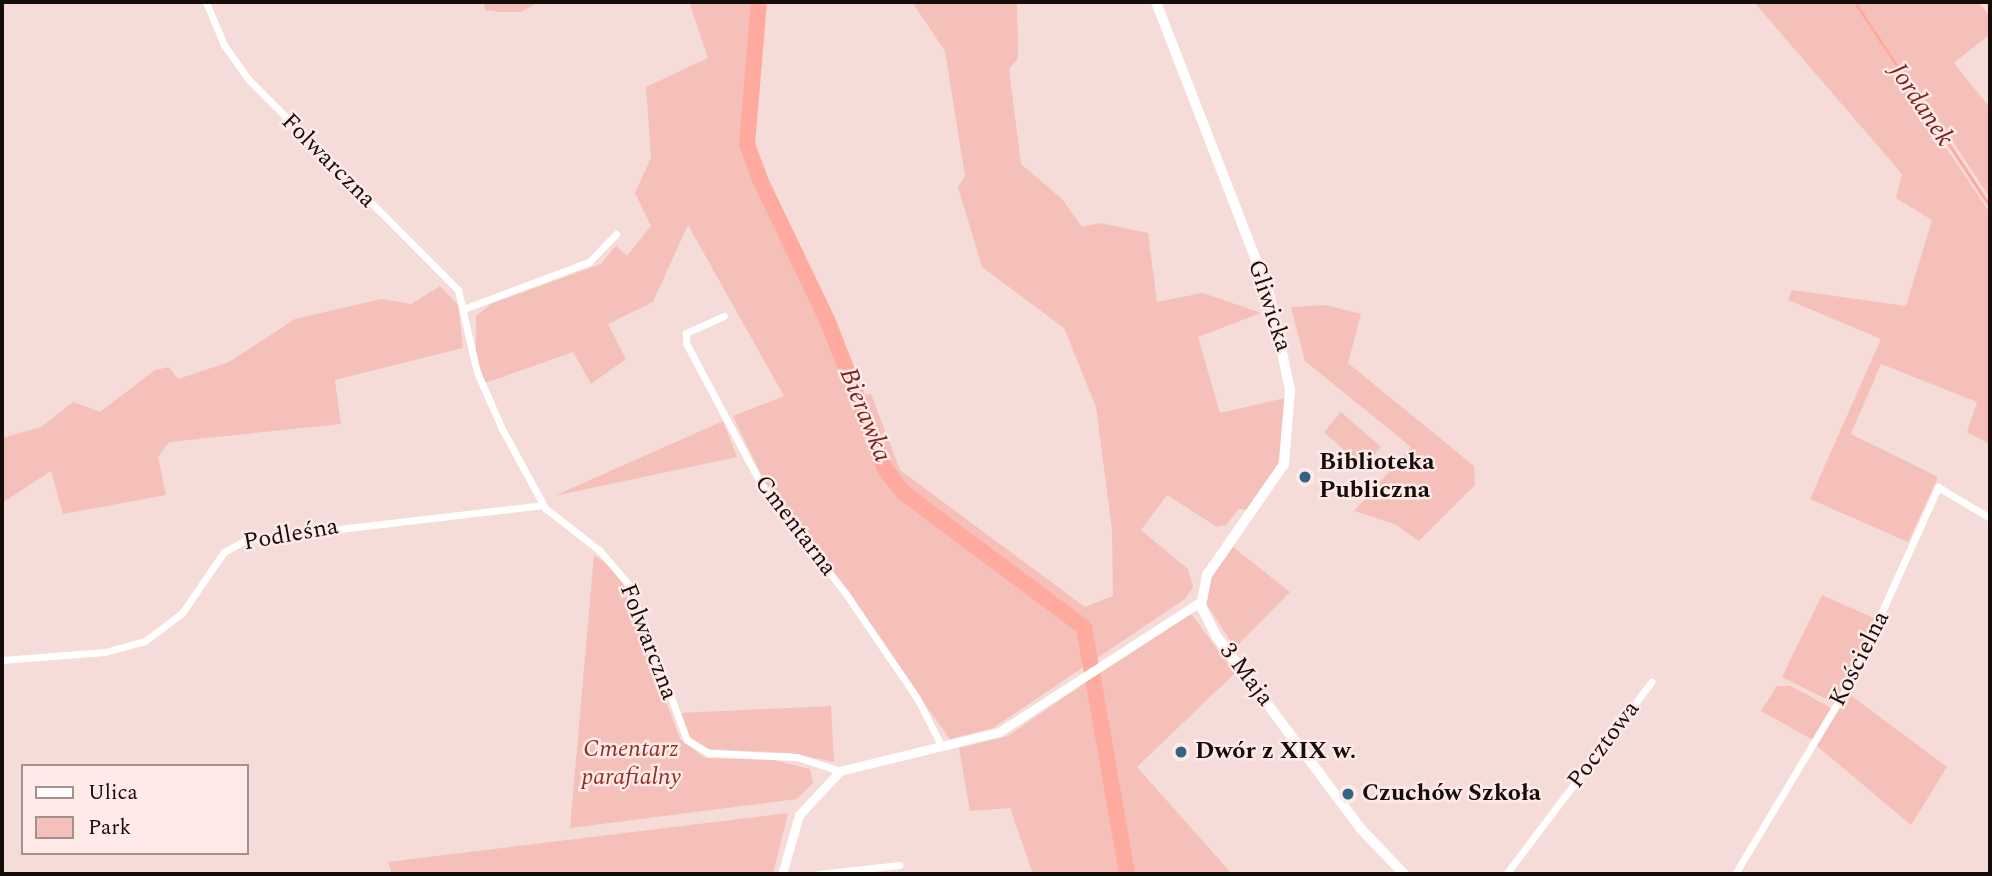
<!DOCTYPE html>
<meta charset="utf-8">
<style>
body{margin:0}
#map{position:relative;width:1992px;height:876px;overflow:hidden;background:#f5dcd8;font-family:Spectral,serif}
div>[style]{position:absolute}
.green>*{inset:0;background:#f4c0b9}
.stream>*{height:2.5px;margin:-1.25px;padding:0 1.25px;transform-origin:1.25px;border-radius:1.25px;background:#ffaa9f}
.river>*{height:16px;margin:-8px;padding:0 8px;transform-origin:8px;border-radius:8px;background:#ffaa9f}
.minor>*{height:7px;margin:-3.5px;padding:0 3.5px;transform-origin:3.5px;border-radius:3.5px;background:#fff}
.tertiary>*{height:9px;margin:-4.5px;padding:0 4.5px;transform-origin:4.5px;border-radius:4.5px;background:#fff}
.secondary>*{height:10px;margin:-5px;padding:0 5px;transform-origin:5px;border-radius:5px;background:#fff}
.dots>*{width:19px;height:19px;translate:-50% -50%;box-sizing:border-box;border:4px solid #ffeae7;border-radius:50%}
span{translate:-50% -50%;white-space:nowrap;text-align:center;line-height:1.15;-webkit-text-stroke:5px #ffeae7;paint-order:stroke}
.street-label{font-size:24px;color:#150d0c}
.poi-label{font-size:24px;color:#150d0c;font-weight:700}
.left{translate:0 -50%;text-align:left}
.park-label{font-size:24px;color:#91302a;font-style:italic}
.water-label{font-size:26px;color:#801f1b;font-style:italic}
.frame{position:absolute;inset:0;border:4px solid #150d0c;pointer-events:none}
.legend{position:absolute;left:21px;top:764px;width:228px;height:91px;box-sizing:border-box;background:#ffeae7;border:2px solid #a1928f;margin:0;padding:9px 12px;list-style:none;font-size:21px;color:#150d0c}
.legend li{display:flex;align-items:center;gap:14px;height:35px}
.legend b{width:35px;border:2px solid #a1928f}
</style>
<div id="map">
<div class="green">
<i style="clip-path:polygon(484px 2px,539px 2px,521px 12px,501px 12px,485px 10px)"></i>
<i style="clip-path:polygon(689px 2px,753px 2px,744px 130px,754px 186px,829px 340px,848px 397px,871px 394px,900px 470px,1085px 607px,1113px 596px,1112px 529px,1096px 407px,1064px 328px,982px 267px,958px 187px,965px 176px,945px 51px,912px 2px,1017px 2px,1018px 58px,1009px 69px,1021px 164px,1062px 199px,1082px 227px,1100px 223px,1148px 233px,1157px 302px,1203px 293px,1261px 313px,1198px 337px,1220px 413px,1285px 398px,1278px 466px,1248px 510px,1239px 509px,1226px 525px,1217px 527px,1167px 495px,1141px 530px,1188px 569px,1193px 587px,1185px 599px,993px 728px,950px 739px,764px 481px,733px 416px,784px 396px,688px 225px,653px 302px,608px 324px,626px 359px,591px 384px,573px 352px,485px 383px,476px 356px,476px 316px,491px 304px,601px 264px,616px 246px,627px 256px,651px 226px,635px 193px,651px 158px,646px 87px,708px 58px)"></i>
<i style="clip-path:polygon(1754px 2px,1978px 2px,1990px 16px,1990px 34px,1954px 63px,1990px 108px,1990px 198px,1915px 84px,1908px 91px,1990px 213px,1990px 444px,1967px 432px,1977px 402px,1881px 364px,1851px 434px,1938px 477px,1908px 542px,1810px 499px,1881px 339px,1788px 300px,1792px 290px,1906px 306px,1932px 220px,1896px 198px,1902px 174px)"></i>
<i style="clip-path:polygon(440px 286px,458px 305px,463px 348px,335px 380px,341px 424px,169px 442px,158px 457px,166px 495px,63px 514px,51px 471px,2px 503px,2px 438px,41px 427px,73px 402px,100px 412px,155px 370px,169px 367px,178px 379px,229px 362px,295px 319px,381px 299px,411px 304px)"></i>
<i style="clip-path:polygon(1326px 305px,1361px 314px,1348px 363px,1474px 466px,1475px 485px,1419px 541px,1395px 524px,1354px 511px,1411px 447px,1305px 361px,1291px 307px)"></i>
<i style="clip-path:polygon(1341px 412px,1381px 447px,1363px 467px,1324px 432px)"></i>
<i style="clip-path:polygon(723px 421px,737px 457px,554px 496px)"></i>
<i style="clip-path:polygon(1233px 547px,1290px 592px,1235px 648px,1206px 603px,1211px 578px)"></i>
<i style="clip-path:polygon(594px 555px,619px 573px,680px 739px,705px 758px,774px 760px,810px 769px,813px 783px,797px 799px,570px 828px)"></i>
<i style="clip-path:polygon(1822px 595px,1878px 620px,1836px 704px,1782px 677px)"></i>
<i style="clip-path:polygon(1189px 611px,1235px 673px,1137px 767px,1232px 874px,1033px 874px,1010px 808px,970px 811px,959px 748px,1008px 736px)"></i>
<i style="clip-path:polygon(1777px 686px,1791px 686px,1831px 708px,1813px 740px,1761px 711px)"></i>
<i style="clip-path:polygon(1849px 694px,1947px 767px,1911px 825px,1817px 746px)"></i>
<i style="clip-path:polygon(831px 706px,834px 762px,791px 753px,708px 749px,688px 736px,680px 713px)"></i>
<i style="clip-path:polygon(788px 813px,773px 874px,392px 874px,388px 862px)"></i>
</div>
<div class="stream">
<i style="left:1855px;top:2px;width:245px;rotate:56.5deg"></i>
</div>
<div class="river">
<i style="left:759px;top:2px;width:143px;rotate:94.8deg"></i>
<i style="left:747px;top:144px;width:40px;rotate:69.8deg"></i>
<i style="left:761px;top:182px;width:155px;rotate:64.4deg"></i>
<i style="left:828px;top:322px;width:158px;rotate:68.8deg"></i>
<i style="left:885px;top:469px;width:31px;rotate:52deg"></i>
<i style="left:904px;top:493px;width:224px;rotate:36.7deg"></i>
<i style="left:1084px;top:627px;width:251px;rotate:80.1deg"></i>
</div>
<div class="minor">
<i style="left:206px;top:2px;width:47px;rotate:67.3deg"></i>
<i style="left:224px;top:45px;width:43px;rotate:54.5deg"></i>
<i style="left:249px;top:80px;width:296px;rotate:45.1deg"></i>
<i style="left:458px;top:290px;width:84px;rotate:77deg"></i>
<i style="left:477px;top:372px;width:62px;rotate:66.3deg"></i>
<i style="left:502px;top:429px;width:90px;rotate:61.4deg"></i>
<i style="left:545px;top:508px;width:70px;rotate:38deg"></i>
<i style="left:600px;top:551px;width:45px;rotate:49.5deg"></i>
<i style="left:629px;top:585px;width:165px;rotate:69.5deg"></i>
<i style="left:687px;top:740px;width:26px;rotate:31deg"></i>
<i style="left:709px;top:753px;width:88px;rotate:2.6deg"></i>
<i style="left:797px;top:757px;width:45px;rotate:18deg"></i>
<i style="left:466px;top:308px;width:131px;rotate:-20.5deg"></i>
<i style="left:589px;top:262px;width:39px;rotate:-46deg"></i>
<i style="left:724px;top:316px;width:42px;rotate:155.9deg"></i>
<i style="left:686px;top:333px;width:10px;rotate:90deg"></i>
<i style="left:686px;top:343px;width:160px;rotate:62deg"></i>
<i style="left:761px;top:484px;width:139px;rotate:52.3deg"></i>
<i style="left:846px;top:594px;width:126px;rotate:55.7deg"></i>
<i style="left:917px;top:698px;width:55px;rotate:63deg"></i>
<i style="left:2px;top:660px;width:103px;rotate:-4.4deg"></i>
<i style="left:105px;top:652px;width:41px;rotate:-15.4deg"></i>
<i style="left:145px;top:641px;width:46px;rotate:-37.1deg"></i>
<i style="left:182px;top:613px;width:74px;rotate:-55.5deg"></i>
<i style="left:224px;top:552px;width:25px;rotate:-29deg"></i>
<i style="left:246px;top:540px;width:298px;rotate:-6.7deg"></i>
<i style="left:819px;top:874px;width:81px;rotate:-6.4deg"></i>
<i style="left:1506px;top:874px;width:241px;rotate:-52.9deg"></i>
<i style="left:1735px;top:874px;width:226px;rotate:-59.1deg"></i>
<i style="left:1851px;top:680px;width:212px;rotate:-65.7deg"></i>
<i style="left:1938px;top:487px;width:61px;rotate:30.8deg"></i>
</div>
<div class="tertiary">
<i style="left:782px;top:874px;width:61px;rotate:-73.9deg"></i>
<i style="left:799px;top:815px;width:60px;rotate:-47deg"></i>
<i style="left:840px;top:771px;width:164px;rotate:-13.8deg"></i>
<i style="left:999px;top:732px;width:239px;rotate:-32.9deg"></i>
</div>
<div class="secondary">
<i style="left:1156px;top:2px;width:312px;rotate:68.8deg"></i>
<i style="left:1269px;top:293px;width:98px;rotate:77.7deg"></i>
<i style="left:1290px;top:389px;width:75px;rotate:94.6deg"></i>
<i style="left:1284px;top:464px;width:135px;rotate:124.7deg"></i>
<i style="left:1207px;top:575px;width:32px;rotate:101deg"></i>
<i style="left:1201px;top:606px;width:35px;rotate:63deg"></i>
<i style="left:1217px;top:637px;width:240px;rotate:53.1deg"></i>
<i style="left:1361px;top:829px;width:62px;rotate:46.3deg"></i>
</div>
<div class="dots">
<i style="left:1305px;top:477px;background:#336482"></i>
<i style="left:1181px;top:752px;background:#336482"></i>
<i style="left:1348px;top:794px;background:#336482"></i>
</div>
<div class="street-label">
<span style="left:328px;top:161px;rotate:45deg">Folwarczna</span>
<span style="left:1269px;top:306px;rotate:72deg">Gliwicka</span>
<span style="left:795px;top:526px;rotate:53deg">Cmentarna</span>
<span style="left:291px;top:535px;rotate:-10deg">Podleśna</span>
<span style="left:648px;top:642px;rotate:69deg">Folwarczna</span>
<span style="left:1860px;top:659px;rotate:-63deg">Kościelna</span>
<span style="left:1246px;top:675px;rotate:53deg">3 Maja</span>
<span style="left:1604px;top:745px;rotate:-53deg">Pocztowa</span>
</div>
<div class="poi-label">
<span class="left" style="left:1319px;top:477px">Biblioteka<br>Publiczna</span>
<span class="left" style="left:1195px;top:752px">Dwór z XIX w.</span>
<span class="left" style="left:1362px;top:794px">Czuchów Szkoła</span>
</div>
<div class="park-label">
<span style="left:631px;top:764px">Cmentarz<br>parafialny</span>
</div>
<div class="water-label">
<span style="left:1921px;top:105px;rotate:56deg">Jordanek</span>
<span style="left:865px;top:415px;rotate:68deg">Bierawka</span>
</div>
<div class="frame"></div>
<ul class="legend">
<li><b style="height:9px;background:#fff"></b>Ulica</li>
<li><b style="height:19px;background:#f4c0b9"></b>Park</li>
</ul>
</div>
